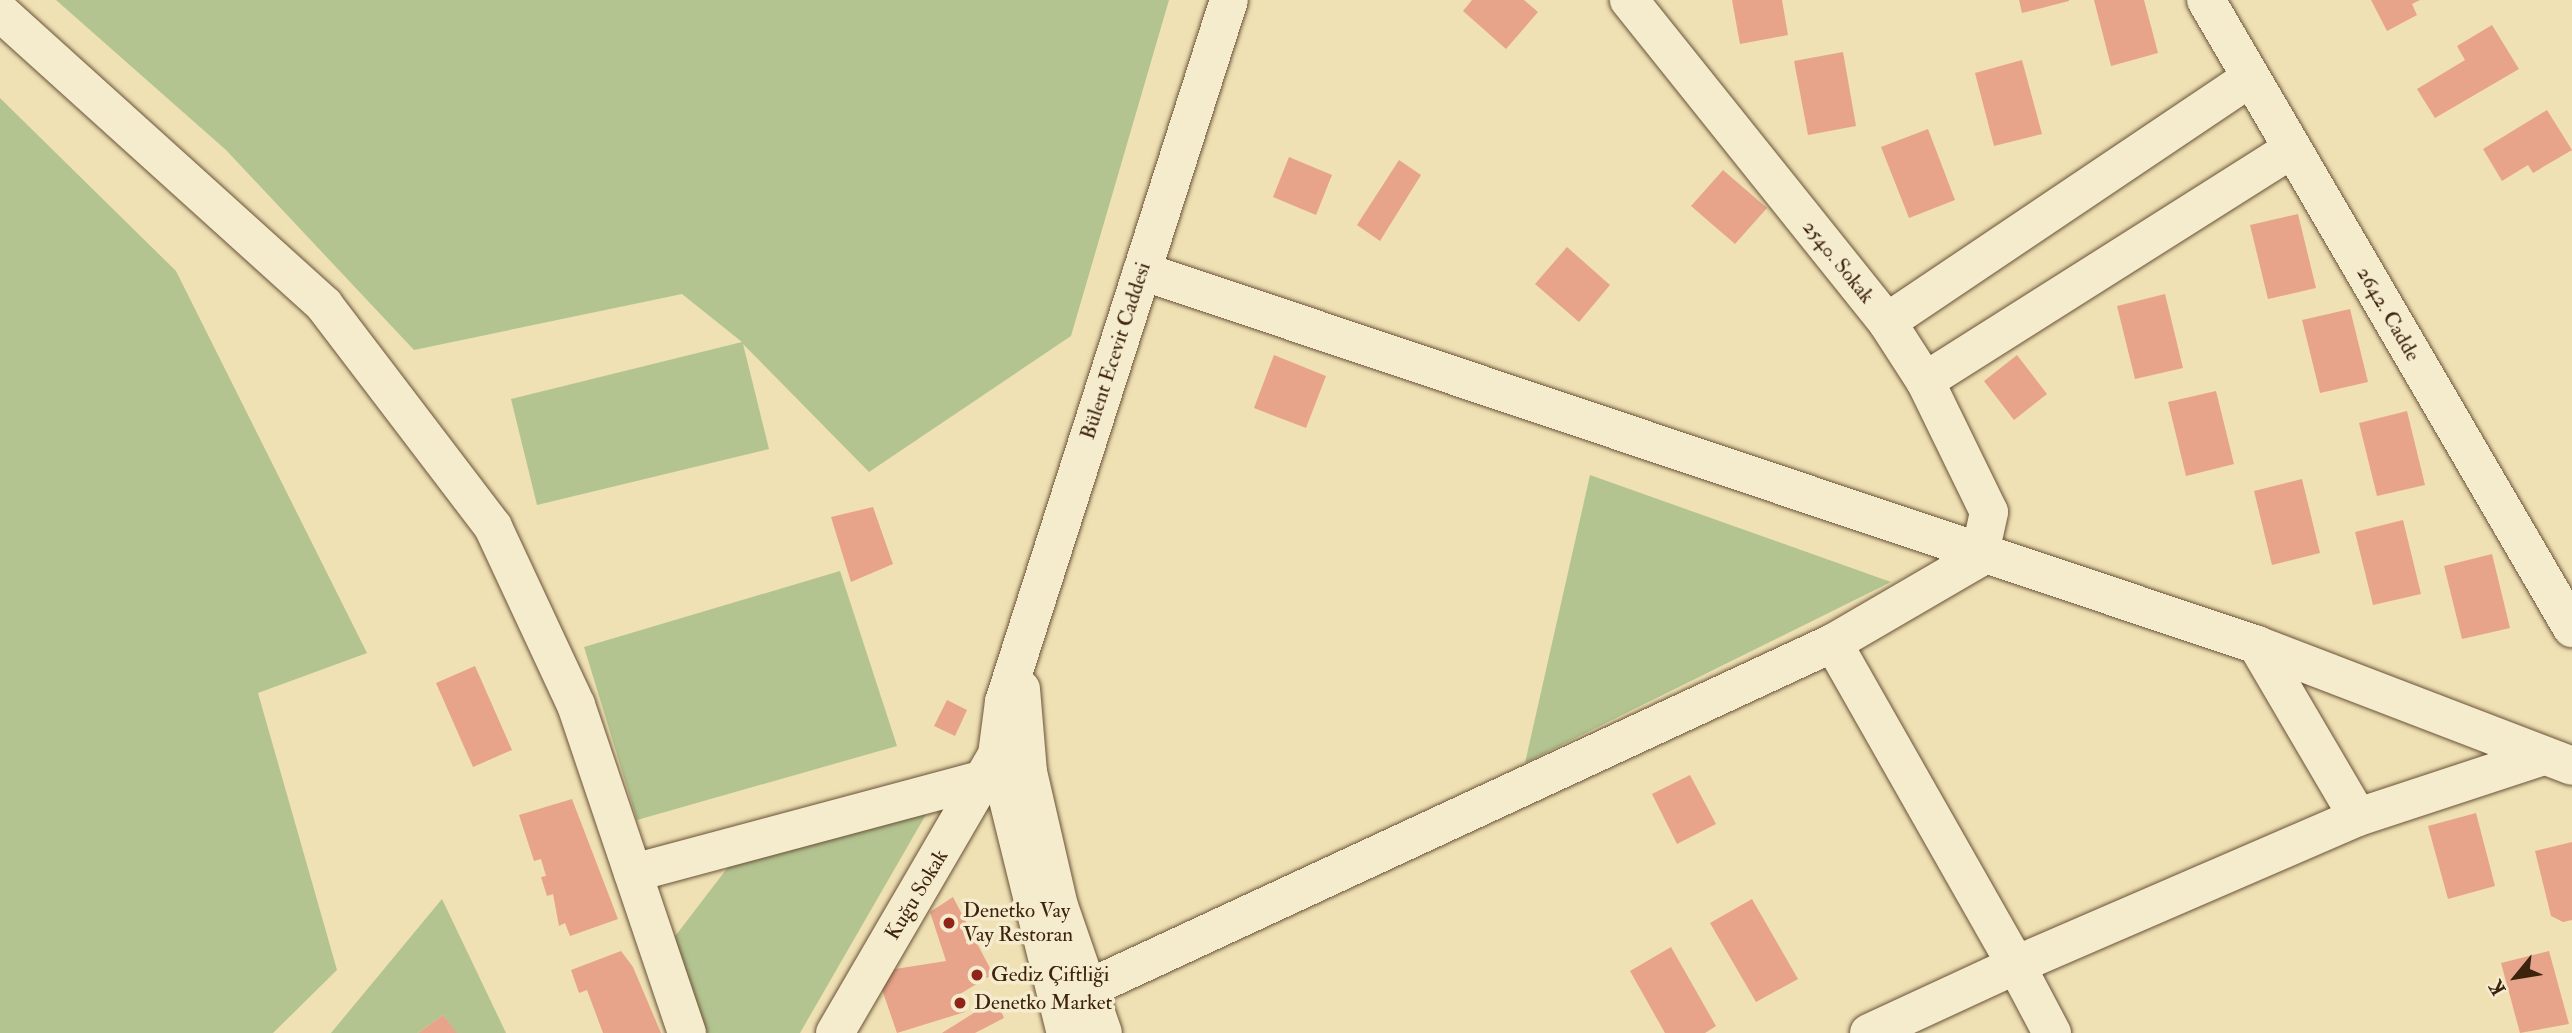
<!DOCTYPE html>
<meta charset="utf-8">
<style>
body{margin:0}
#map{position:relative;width:2572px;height:1033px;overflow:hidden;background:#efe1b4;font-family:"IM FELL Double Pica",serif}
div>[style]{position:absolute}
.green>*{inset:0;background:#b3c491}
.building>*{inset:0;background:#e7a48a}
.roads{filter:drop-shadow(0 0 2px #6a5237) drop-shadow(0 0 2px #6a5237)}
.street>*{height:38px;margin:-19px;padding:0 19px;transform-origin:19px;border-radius:19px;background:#f5ecce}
.dots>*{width:19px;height:19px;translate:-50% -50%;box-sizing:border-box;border:4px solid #f5ecce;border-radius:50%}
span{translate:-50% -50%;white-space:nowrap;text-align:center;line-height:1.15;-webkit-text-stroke:7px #f5ecce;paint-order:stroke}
.street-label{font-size:21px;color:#3d230d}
.poi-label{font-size:21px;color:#3d230d}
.left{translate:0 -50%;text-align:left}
.north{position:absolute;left:2481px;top:942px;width:70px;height:70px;-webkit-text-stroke:5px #f5ecce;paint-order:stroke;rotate:240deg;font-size:19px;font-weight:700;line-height:28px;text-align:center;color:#3d230d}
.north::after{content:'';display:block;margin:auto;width:24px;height:32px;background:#3d230d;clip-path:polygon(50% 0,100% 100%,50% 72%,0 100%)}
</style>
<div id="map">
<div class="green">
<i style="clip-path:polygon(56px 0,1169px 0,1071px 336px,869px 472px,743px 344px,769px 449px,537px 505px,511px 399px,742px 342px,682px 294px,414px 350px,226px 150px)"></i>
<i style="clip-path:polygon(0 98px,176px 271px,367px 653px,258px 693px,337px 970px,273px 1033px,0 1033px)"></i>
<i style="clip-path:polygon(1590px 475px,1891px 582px,1525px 763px)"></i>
<i style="clip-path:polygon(840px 571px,897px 746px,637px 820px,584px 647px)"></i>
<i style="clip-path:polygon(928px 811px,800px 1033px,707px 1033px,673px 939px,735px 858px)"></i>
<i style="clip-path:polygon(442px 899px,506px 1033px,456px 1033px,443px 1015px,418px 1033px,331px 1033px)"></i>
</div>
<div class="building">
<i style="clip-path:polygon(1472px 0,1524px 0,1538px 12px,1506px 49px,1463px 11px)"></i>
<i style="clip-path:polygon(1732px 0,1782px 0,1788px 35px,1740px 44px)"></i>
<i style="clip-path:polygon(2019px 0,2069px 0,2069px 1px,2022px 13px)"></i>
<i style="clip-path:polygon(2094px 0,2144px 0,2158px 53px,2111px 66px)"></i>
<i style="clip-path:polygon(2371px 0,2420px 0,2412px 4px,2417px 15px,2387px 31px)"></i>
<i style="clip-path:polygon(2492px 25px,2519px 69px,2435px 118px,2417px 89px,2465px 60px,2457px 46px)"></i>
<i style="clip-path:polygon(1843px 52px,1856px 126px,1808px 135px,1794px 61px)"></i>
<i style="clip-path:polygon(2022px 60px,2042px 134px,1994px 146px,1975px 73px)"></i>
<i style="clip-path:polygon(2547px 110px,2572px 150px,2533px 173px,2528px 165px,2502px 181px,2483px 149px)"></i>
<i style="clip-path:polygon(1928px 129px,1955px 200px,1909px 218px,1881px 147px)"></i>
<i style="clip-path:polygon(1289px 157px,1332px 175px,1316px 215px,1273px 197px)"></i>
<i style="clip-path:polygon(1399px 160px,1421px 175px,1380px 241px,1357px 225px)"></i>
<i style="clip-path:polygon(1723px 170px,1767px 208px,1735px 244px,1691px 206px)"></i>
<i style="clip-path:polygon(2298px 214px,2316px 288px,2268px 299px,2250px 225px)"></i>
<i style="clip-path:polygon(1567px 247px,1610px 285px,1579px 322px,1535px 284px)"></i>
<i style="clip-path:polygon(2165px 294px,2183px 368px,2135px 379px,2117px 306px)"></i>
<i style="clip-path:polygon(2350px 309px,2368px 382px,2320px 393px,2302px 320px)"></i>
<i style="clip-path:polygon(1274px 355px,1326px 376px,1306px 428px,1254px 408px)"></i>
<i style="clip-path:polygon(2017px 355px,2047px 394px,2014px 420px,1984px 381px)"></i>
<i style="clip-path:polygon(2216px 391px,2234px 464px,2186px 476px,2168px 402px)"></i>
<i style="clip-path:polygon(2407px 411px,2425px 485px,2377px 496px,2359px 423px)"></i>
<i style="clip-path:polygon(2302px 479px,2320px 553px,2272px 565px,2254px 491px)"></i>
<i style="clip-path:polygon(873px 507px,893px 564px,851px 582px,831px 517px)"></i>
<i style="clip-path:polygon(2403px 520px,2421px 594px,2373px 605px,2355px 532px)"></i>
<i style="clip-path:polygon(2492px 554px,2510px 628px,2462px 639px,2444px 566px)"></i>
<i style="clip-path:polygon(475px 666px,512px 750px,473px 767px,436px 683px)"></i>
<i style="clip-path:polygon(947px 700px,967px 710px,955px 736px,934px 726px)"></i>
<i style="clip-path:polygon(1690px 775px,1716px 824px,1677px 844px,1652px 794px)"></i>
<i style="clip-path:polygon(572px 799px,618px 919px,570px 936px,565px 923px,559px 926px,553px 894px,547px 896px,541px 877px,546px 876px,541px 859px,534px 861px,519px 815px)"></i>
<i style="clip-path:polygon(2476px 813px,2495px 886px,2448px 899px,2428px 826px)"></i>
<i style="clip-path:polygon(2572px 842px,2572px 920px,2563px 922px,2551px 916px,2535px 851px)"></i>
<i style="clip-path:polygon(953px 897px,993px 974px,960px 994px,965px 1012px,897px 1033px,876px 972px,946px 961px,930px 912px)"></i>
<i style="clip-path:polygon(1752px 899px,1798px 979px,1756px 1002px,1710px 923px)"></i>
<i style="clip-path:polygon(1671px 947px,1716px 1026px,1705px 1033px,1665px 1033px,1630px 971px)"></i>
<i style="clip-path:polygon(621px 951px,633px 967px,661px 1033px,603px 1033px,587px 990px,579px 993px,571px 970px)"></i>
<i style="clip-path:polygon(2549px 951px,2569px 1024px,2520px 1033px,2501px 963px)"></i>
<i style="clip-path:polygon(996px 999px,1004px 1018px,975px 1033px,942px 1033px)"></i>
<i style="clip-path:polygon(443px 1015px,457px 1033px,418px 1033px)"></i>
</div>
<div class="roads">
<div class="street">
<i style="left:2206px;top:0;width:727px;rotate:59.77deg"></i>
<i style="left:0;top:12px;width:437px;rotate:42.1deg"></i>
<i style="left:324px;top:305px;width:279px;rotate:52.7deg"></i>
<i style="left:493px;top:527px;width:196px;rotate:65deg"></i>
<i style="left:576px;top:705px;width:346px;rotate:71.3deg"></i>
<i style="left:1142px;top:271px;width:1176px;rotate:18.54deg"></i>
<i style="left:2257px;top:645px;width:337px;rotate:21deg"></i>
<i style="left:1887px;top:322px;width:437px;rotate:-33.9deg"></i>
<i style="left:1925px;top:381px;width:434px;rotate:-32.3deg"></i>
<i style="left:1833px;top:643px;width:370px;rotate:60.4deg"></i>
<i style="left:2016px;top:965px;width:373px;rotate:-23.4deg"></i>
<i style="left:2358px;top:817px;width:195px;rotate:-18.2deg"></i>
<i style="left:2257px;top:645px;width:199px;rotate:59.6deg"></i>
<i style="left:1021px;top:689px;width:83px;rotate:85.2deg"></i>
<i style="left:1028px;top:772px;width:138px;rotate:77deg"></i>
<i style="left:1059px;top:906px;width:134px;rotate:70.9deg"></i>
<i style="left:997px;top:755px;width:286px;rotate:76.1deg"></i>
<i style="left:633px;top:873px;width:367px;rotate:-15deg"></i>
<i style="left:1085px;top:990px;width:825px;rotate:-24.89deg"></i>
<i style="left:1833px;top:643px;width:169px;rotate:-30.2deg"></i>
<i style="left:1979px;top:558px;width:47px;rotate:-77.7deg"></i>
<i style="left:1989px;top:512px;width:146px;rotate:-116deg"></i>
<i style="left:1925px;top:381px;width:70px;rotate:-122.8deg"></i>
<i style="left:1887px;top:322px;width:413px;rotate:-128.7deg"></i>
<i style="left:835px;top:1033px;width:322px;rotate:-59.8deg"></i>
<i style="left:997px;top:755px;width:53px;rotate:-82.5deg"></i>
<i style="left:1004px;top:702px;width:737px;rotate:-72.23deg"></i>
<i style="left:1869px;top:1033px;width:162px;rotate:-24.8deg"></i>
<i style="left:2016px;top:965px;width:77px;rotate:62.1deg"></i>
</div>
</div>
<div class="dots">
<i style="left:949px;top:923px;background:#8f2418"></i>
<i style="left:977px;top:975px;background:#8f2418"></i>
<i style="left:960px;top:1003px;background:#8f2418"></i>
</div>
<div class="street-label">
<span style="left:1838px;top:262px;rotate:51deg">2540. Sokak</span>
<span style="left:2388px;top:314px;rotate:60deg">2642. Cadde</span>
<span style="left:1116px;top:351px;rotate:-72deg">Bülent Ecevit Caddesi</span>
<span style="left:917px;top:895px;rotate:-59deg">Kuğu Sokak</span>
</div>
<div class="poi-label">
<span class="left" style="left:963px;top:923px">Denetko Vay<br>Vay Restoran</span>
<span class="left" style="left:991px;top:975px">Gediz Çiftliği</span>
<span class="left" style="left:974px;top:1003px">Denetko Market</span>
</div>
<div class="north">K</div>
</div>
